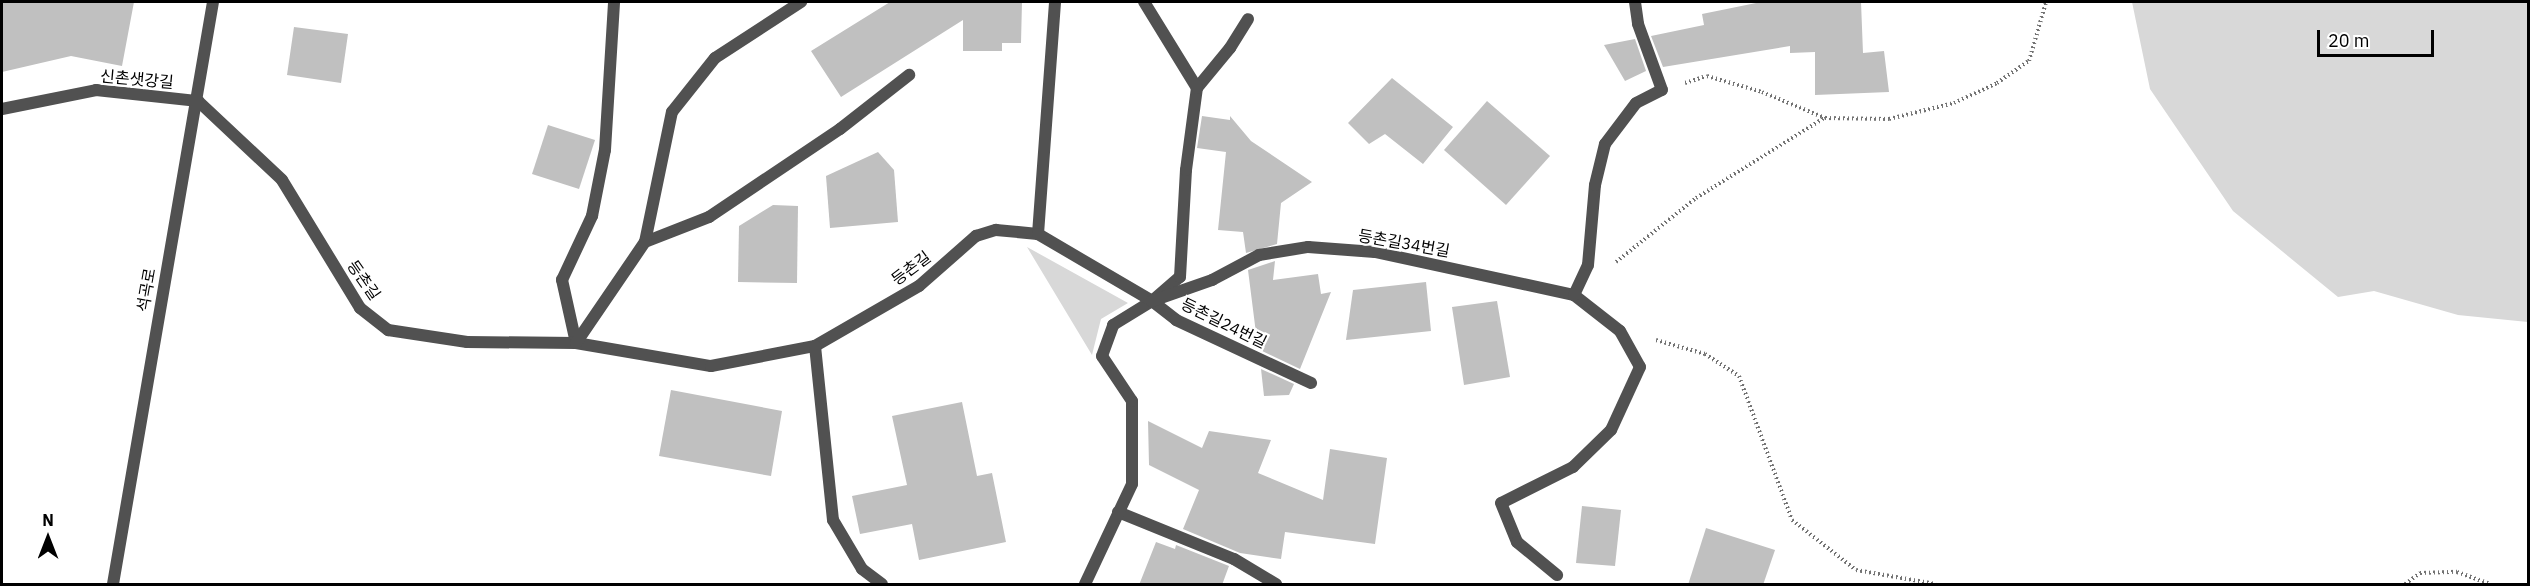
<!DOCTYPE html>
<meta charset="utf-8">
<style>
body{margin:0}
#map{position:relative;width:2530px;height:586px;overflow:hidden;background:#fff;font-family:"IBM Plex Sans","Noto Sans KR",sans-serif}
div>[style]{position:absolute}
.green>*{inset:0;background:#d8d8d8}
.building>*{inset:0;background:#c0c0c0}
.path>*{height:4px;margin-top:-2px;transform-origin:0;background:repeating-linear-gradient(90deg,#737373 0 1.5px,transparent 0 4.5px)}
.service>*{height:12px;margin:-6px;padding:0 6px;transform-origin:6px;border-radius:6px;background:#515151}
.minor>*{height:12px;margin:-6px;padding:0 6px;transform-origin:6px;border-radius:6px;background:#515151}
.tertiary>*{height:12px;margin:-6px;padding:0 6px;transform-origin:6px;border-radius:6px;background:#515151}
span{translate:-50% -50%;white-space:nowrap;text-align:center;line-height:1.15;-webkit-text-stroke:4.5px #fff;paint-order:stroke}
.street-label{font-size:16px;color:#000}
.frame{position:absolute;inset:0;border:3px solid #000;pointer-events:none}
.north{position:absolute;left:18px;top:508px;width:60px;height:60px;-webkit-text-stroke:4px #fff;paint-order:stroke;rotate:0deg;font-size:16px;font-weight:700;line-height:24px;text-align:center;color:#000}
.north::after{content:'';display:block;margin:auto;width:21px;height:27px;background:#000;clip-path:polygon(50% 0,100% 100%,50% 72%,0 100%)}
.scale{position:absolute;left:2317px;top:30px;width:117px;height:27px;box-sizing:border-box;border:3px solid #000;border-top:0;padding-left:8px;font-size:18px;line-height:21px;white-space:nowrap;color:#000;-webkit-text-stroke:4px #fff;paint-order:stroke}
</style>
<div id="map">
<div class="green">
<i style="clip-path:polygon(2132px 2px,2528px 2px,2528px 322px,2458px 315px,2374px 291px,2338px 297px,2233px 211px,2150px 89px)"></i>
<i style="clip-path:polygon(1027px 247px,1128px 303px,1101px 319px,1092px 355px)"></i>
</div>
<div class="building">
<i style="clip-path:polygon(2px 2px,134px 2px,122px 66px,71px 56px,2px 72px)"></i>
<i style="clip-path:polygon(890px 2px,1022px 2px,1021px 43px,1002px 43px,1002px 51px,963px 51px,963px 20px,841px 97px,811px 51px)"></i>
<i style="clip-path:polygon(1761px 2px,1861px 2px,1863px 53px,1884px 51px,1889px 92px,1815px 95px,1815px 52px,1790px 53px,1790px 46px,1663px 67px,1651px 36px,1704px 25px,1702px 14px)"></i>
<i style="clip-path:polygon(294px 27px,348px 34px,341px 83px,287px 75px)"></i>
<i style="clip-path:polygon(1635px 39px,1646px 71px,1625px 81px,1604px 45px)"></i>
<i style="clip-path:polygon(1392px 78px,1453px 127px,1423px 164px,1385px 134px,1369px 144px,1348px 123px)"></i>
<i style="clip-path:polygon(1487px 101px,1550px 156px,1506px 205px,1444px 150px)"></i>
<i style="clip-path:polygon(1202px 116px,1230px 120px,1230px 116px,1251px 141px,1312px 182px,1281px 203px,1277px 244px,1246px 253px,1243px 232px,1218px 230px,1226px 152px,1197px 148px)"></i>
<i style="clip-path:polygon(548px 125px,595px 140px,579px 189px,532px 174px)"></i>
<i style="clip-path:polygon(878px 152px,894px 170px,898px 222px,830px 228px,826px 176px)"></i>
<i style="clip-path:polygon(773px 205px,798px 206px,797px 283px,738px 282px,739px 226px)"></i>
<i style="clip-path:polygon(1275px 261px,1273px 280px,1318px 274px,1321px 294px,1331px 292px,1300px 369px,1258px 349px,1248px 270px)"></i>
<i style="clip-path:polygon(1426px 282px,1431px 331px,1346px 340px,1353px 290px)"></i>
<i style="clip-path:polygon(1497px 301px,1510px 377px,1464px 385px,1452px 307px)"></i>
<i style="clip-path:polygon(1261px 369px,1294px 384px,1289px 395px,1264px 396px)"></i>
<i style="clip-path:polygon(671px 390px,782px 411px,771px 476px,659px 456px)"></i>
<i style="clip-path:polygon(962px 402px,977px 476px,992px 473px,1006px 542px,919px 560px,912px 524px,860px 534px,852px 496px,907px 485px,892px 416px)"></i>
<i style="clip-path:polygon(1148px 421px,1202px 448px,1209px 431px,1271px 440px,1258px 473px,1323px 500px,1330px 449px,1387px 458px,1375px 544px,1285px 532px,1281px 559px,1240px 553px,1183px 529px,1199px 490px,1149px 465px)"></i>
<i style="clip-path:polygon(1582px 506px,1621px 510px,1615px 566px,1576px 563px)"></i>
<i style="clip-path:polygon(1706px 528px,1775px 550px,1763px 585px,1688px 585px)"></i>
<i style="clip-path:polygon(1156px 542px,1175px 549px,1176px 545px,1229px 566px,1222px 585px,1139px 585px)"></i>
</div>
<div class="path">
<i style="left:1685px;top:83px;width:23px;rotate:-18deg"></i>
<i style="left:1707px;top:76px;width:57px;rotate:16.2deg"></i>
<i style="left:1762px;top:92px;width:68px;rotate:22.4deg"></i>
<i style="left:1825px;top:118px;width:64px;rotate:0.9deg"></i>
<i style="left:1889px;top:119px;width:67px;rotate:-13.8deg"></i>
<i style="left:1954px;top:103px;width:47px;rotate:-24.9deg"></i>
<i style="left:1997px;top:83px;width:39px;rotate:-35deg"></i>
<i style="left:2029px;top:61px;width:61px;rotate:-73.9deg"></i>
<i style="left:1616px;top:262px;width:102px;rotate:-38.7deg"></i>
<i style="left:1696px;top:198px;width:151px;rotate:-32deg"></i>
<i style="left:1656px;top:340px;width:51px;rotate:15.9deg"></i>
<i style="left:1705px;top:354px;width:40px;rotate:32.9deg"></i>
<i style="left:1739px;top:376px;width:153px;rotate:69.8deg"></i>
<i style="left:1792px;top:520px;width:81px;rotate:38deg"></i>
<i style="left:1856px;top:570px;width:81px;rotate:9.9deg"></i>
<i style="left:2405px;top:584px;width:19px;rotate:-36deg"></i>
<i style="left:2420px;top:573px;width:37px;rotate:-2deg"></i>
<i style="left:2457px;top:572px;width:35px;rotate:20deg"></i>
</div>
<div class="service">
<i style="left:1635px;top:2px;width:22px;rotate:82deg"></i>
<i style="left:1638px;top:24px;width:70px;rotate:70deg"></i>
<i style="left:1197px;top:88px;width:52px;rotate:-50.5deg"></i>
<i style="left:1230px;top:48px;width:34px;rotate:-58deg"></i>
<i style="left:645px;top:242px;width:69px;rotate:-21.3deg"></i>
<i style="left:709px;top:217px;width:158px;rotate:-33.9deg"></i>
<i style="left:840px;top:129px;width:88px;rotate:-38deg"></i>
<i style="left:1152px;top:301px;width:31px;rotate:38deg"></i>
<i style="left:1176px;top:320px;width:149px;rotate:25deg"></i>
<i style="left:576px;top:343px;width:65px;rotate:-102.5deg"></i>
<i style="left:562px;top:280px;width:71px;rotate:-64.9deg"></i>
<i style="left:592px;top:216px;width:67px;rotate:-78.9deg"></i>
<i style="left:605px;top:150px;width:148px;rotate:-86.5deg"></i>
<i style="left:1118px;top:512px;width:125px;rotate:22.1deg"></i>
<i style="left:1234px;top:559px;width:49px;rotate:30.8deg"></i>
<i style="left:1085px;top:584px;width:110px;rotate:-64.8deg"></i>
<i style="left:1132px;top:484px;width:83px;rotate:-90deg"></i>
<i style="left:1132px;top:401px;width:54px;rotate:-123.7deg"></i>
<i style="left:1102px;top:356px;width:33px;rotate:-70deg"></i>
<i style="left:1113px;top:325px;width:46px;rotate:-31.6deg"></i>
<i style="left:1152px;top:301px;width:37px;rotate:-41deg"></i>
<i style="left:1180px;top:277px;width:107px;rotate:-86.8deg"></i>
<i style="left:1186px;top:170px;width:83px;rotate:-82.4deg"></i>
<i style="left:1197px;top:88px;width:101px;rotate:-121.6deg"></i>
</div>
<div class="minor">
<i style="left:2px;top:109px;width:96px;rotate:-11.4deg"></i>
<i style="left:96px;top:90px;width:103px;rotate:6.2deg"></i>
<i style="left:198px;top:101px;width:115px;rotate:43.2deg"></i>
<i style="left:282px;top:180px;width:150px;rotate:58.6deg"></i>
<i style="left:360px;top:308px;width:36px;rotate:38deg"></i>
<i style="left:388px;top:330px;width:80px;rotate:8.6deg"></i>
<i style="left:467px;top:342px;width:109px;rotate:0.5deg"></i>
<i style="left:576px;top:343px;width:137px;rotate:9.7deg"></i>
<i style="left:711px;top:366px;width:106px;rotate:-10.9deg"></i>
<i style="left:815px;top:346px;width:120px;rotate:-30deg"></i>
<i style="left:919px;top:286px;width:76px;rotate:-41.3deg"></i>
<i style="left:976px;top:236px;width:21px;rotate:-17deg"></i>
<i style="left:996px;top:230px;width:42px;rotate:5.4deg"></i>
<i style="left:1038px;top:234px;width:233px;rotate:-85.8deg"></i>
<i style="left:1038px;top:234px;width:132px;rotate:30.4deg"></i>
<i style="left:1152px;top:301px;width:64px;rotate:-19.3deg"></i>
<i style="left:1212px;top:280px;width:53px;rotate:-28deg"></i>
<i style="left:1259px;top:255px;width:50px;rotate:-9.3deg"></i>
<i style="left:1308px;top:247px;width:67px;rotate:4.3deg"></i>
<i style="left:1375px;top:252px;width:204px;rotate:12.2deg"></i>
<i style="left:1574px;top:295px;width:58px;rotate:38deg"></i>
<i style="left:1620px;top:331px;width:41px;rotate:60.9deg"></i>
<i style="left:1640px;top:367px;width:69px;rotate:114.7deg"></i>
<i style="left:1611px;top:430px;width:53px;rotate:135.8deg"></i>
<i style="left:1573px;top:467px;width:80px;rotate:153.4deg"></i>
<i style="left:1501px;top:503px;width:42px;rotate:67.7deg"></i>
<i style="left:1517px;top:542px;width:52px;rotate:39.5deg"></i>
<i style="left:1574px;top:295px;width:33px;rotate:-65deg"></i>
<i style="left:1588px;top:265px;width:80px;rotate:-85deg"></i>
<i style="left:1595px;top:185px;width:42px;rotate:-76.3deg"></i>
<i style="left:1605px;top:144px;width:51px;rotate:-52.9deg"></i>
<i style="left:1636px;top:103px;width:29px;rotate:-27deg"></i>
<i style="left:576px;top:343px;width:122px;rotate:-55.7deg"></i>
<i style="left:645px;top:242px;width:133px;rotate:-78.3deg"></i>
<i style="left:672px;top:112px;width:69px;rotate:-51.5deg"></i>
<i style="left:715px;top:58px;width:103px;rotate:-33.1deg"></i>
<i style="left:815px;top:346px;width:175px;rotate:84.1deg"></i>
<i style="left:833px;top:520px;width:57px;rotate:59.4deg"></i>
<i style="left:862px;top:569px;width:25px;rotate:37deg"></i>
</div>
<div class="tertiary">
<i style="left:113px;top:584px;width:591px;rotate:-80.25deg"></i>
</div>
<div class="street-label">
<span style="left:137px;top:79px;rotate:5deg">신촌샛강길</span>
<span style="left:1404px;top:243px;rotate:10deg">등촌길34번길</span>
<span style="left:911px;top:268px;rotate:-37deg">등촌길</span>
<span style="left:364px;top:280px;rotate:55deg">등촌길</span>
<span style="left:146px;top:290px;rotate:-80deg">석곡로</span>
<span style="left:1224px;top:323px;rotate:26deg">등촌길24번길</span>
</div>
<div class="frame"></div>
<div class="north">N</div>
<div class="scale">20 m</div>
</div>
